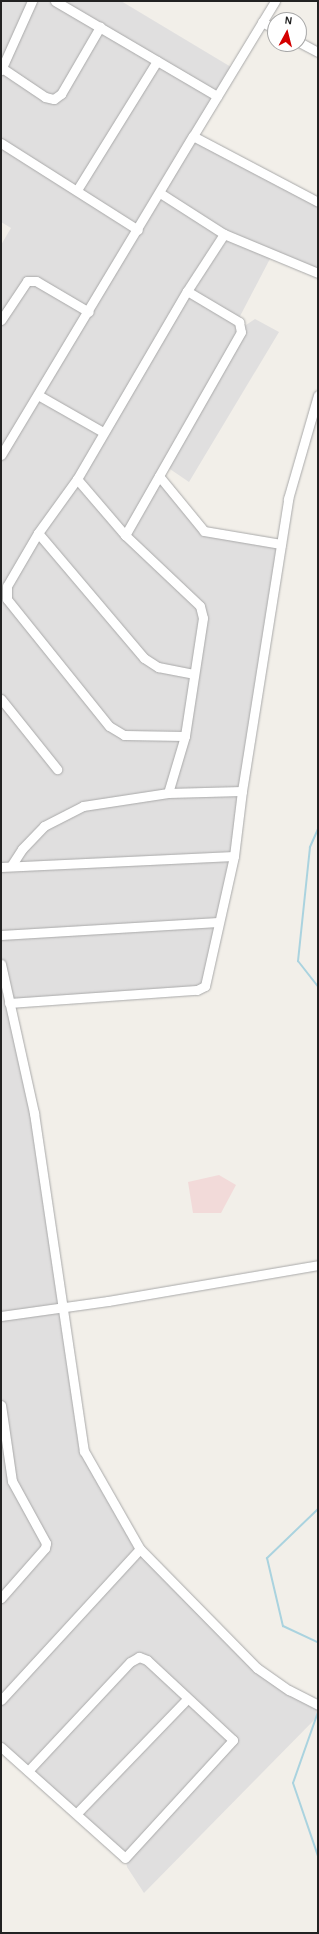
<!DOCTYPE html>
<style>
body{margin:0}
#map{position:relative;width:319px;height:1934px;overflow:hidden;background:#f2efe9;font-family:"Alegreya Sans",sans-serif}
div>[style]{position:absolute}
.residential>*{inset:0;background:#e0dfdf}
.commercial>*{inset:0;background:#f2dad9}
.stream>*{height:2px;margin:-1px;padding:0 1px;transform-origin:1px;border-radius:1px;background:#aad3df}
.roads{filter:drop-shadow(0 0 1px #a9a9a9) drop-shadow(0 0 1px #a9a9a9)}
.minor>*{height:9px;margin:-4.5px;padding:0 4.5px;transform-origin:4.5px;border-radius:4.5px;background:#fff}
span{translate:-50% -50%;white-space:nowrap;text-align:center;line-height:1.15;-webkit-text-stroke:4px #fff;paint-order:stroke}
.frame{position:absolute;inset:0;border:2px solid #222;pointer-events:none}
.north{position:absolute;left:267px;top:12px;width:40px;height:40px;box-sizing:border-box;background:#fff;border:1px solid #a7a7a7;border-radius:50%;rotate:7deg;font-size:11px;font-weight:700;line-height:16px;text-align:center;color:#222}
.north::after{content:'';display:block;margin:auto;width:14px;height:18px;background:#d40000;clip-path:polygon(50% 0,100% 100%,50% 72%,0 100%)}
</style>
<div id="map">
<div class="residential">
<i style="clip-path:polygon(1px 1px,121px 1px,231px 67px,189px 136px,318px 204px,318px 271px,273px 253px,237px 322px,243px 327px,255px 319px,279px 332px,189px 482px,164px 465px,157px 476px,204px 533px,279px 546px,230px 859px,203px 985px,196px 988px,7px 1003px,31px 1114px,82px 1452px,140px 1554px,256px 1671px,318px 1708px,318px 1716px,144px 1893px,127px 1867px,125px 1854px,1px 1745px,1px 245px,11px 228px,1px 222px)"></i>
</div>
<div class="commercial">
<i style="clip-path:polygon(219px 1175px,236px 1185px,221px 1213px,193px 1213px,188px 1182px)"></i>
</div>
<div class="stream">
<i style="left:318px;top:829px;width:20px;rotate:114deg"></i>
<i style="left:310px;top:847px;width:115px;rotate:96deg"></i>
<i style="left:298px;top:961px;width:33px;rotate:52deg"></i>
<i style="left:318px;top:1509px;width:71px;rotate:136.1deg"></i>
<i style="left:267px;top:1558px;width:70px;rotate:76.8deg"></i>
<i style="left:283px;top:1626px;width:38px;rotate:25deg"></i>
<i style="left:318px;top:1712px;width:75px;rotate:109.4deg"></i>
<i style="left:293px;top:1783px;width:77px;rotate:71.1deg"></i>
</div>
<div class="roads">
<div class="minor">
<i style="left:55px;top:1px;width:188px;rotate:30.4deg"></i>
<i style="left:262px;top:22px;width:15px;rotate:28deg"></i>
<i style="left:299px;top:42px;width:21px;rotate:28deg"></i>
<i style="left:2px;top:68px;width:52px;rotate:34deg"></i>
<i style="left:45px;top:97px;width:9px;rotate:13deg"></i>
<i style="left:54px;top:99px;width:9px;rotate:-36deg"></i>
<i style="left:61px;top:94px;width:78px;rotate:-59.8deg"></i>
<i style="left:1px;top:70px;width:76px;rotate:-65.8deg"></i>
<i style="left:193px;top:136px;width:158px;rotate:-58.7deg"></i>
<i style="left:1px;top:143px;width:162px;rotate:32.4deg"></i>
<i style="left:77px;top:190px;width:152px;rotate:-58.2deg"></i>
<i style="left:160px;top:193px;width:76px;rotate:32.6deg"></i>
<i style="left:224px;top:234px;width:102px;rotate:22.5deg"></i>
<i style="left:187px;top:291px;width:61px;rotate:30.8deg"></i>
<i style="left:239px;top:322px;width:10px;rotate:79deg"></i>
<i style="left:241px;top:332px;width:234px;rotate:119.7deg"></i>
<i style="left:125px;top:535px;width:103px;rotate:43.4deg"></i>
<i style="left:200px;top:606px;width:12px;rotate:76deg"></i>
<i style="left:203px;top:618px;width:119px;rotate:98.7deg"></i>
<i style="left:185px;top:736px;width:61px;rotate:-179.1deg"></i>
<i style="left:124px;top:735px;width:17px;rotate:-149deg"></i>
<i style="left:109px;top:726px;width:163px;rotate:-128.8deg"></i>
<i style="left:7px;top:599px;width:13px;rotate:-90deg"></i>
<i style="left:7px;top:586px;width:61px;rotate:-59.7deg"></i>
<i style="left:38px;top:533px;width:67px;rotate:-54.2deg"></i>
<i style="left:77px;top:479px;width:218px;rotate:-59.7deg"></i>
<i style="left:187px;top:291px;width:68px;rotate:-57deg"></i>
<i style="left:1px;top:320px;width:47px;rotate:-56.3deg"></i>
<i style="left:27px;top:281px;width:9px"></i>
<i style="left:36px;top:281px;width:61px;rotate:30.3deg"></i>
<i style="left:38px;top:395px;width:75px;rotate:29.6deg"></i>
<i style="left:1px;top:455px;width:372px;rotate:-59deg"></i>
<i style="left:193px;top:136px;width:141px;rotate:27.8deg"></i>
<i style="left:159px;top:476px;width:71px;rotate:50.7deg"></i>
<i style="left:204px;top:531px;width:78px;rotate:9.6deg"></i>
<i style="left:77px;top:479px;width:74px;rotate:49.4deg"></i>
<i style="left:38px;top:533px;width:164px;rotate:49.7deg"></i>
<i style="left:144px;top:658px;width:17px;rotate:33deg"></i>
<i style="left:158px;top:667px;width:36px;rotate:11deg"></i>
<i style="left:1px;top:699px;width:90px;rotate:51.3deg"></i>
<i style="left:168px;top:793px;width:59px;rotate:-73.4deg"></i>
<i style="left:11px;top:866px;width:20px;rotate:-57deg"></i>
<i style="left:22px;top:849px;width:32px;rotate:-46deg"></i>
<i style="left:44px;top:826px;width:44px;rotate:-27.1deg"></i>
<i style="left:83px;top:806px;width:86px;rotate:-8.7deg"></i>
<i style="left:168px;top:793px;width:74px;rotate:-1.5deg"></i>
<i style="left:1px;top:867px;width:233px;rotate:-2.7deg"></i>
<i style="left:1px;top:935px;width:217px;rotate:-3.4deg"></i>
<i style="left:1px;top:964px;width:153px;rotate:77.5deg"></i>
<i style="left:34px;top:1113px;width:342px;rotate:81.6deg"></i>
<i style="left:84px;top:1451px;width:113px;rotate:60.3deg"></i>
<i style="left:140px;top:1549px;width:167px;rotate:45.5deg"></i>
<i style="left:257px;top:1668px;width:39px;rotate:35deg"></i>
<i style="left:289px;top:1690px;width:33px;rotate:27deg"></i>
<i style="left:9px;top:1003px;width:188px;rotate:-4deg"></i>
<i style="left:197px;top:990px;width:9px;rotate:-27deg"></i>
<i style="left:205px;top:986px;width:133px;rotate:-77.4deg"></i>
<i style="left:234px;top:856px;width:65px;rotate:-83deg"></i>
<i style="left:242px;top:791px;width:296px;rotate:-81deg"></i>
<i style="left:288px;top:499px;width:108px;rotate:-73.9deg"></i>
<i style="left:1px;top:1316px;width:108px;rotate:-8deg"></i>
<i style="left:108px;top:1301px;width:213px;rotate:-9.7deg"></i>
<i style="left:1px;top:1405px;width:77px;rotate:81.8deg"></i>
<i style="left:12px;top:1481px;width:71px;rotate:61.3deg"></i>
<i style="left:46px;top:1543px;width:5px;rotate:101deg"></i>
<i style="left:45px;top:1548px;width:67px;rotate:131.3deg"></i>
<i style="left:1px;top:1700px;width:205px;rotate:-47.4deg"></i>
<i style="left:1px;top:1747px;width:166px;rotate:41.8deg"></i>
<i style="left:125px;top:1858px;width:160px;rotate:-47.5deg"></i>
<i style="left:233px;top:1740px;width:117px;rotate:-137.1deg"></i>
<i style="left:147px;top:1660px;width:9px;rotate:-159deg"></i>
<i style="left:139px;top:1657px;width:10px;rotate:151deg"></i>
<i style="left:130px;top:1662px;width:149px;rotate:133.1deg"></i>
<i style="left:77px;top:1813px;width:158px;rotate:-46deg"></i>
</div>
</div>
<div class="frame"></div>
<div class="north">N</div>
</div>
